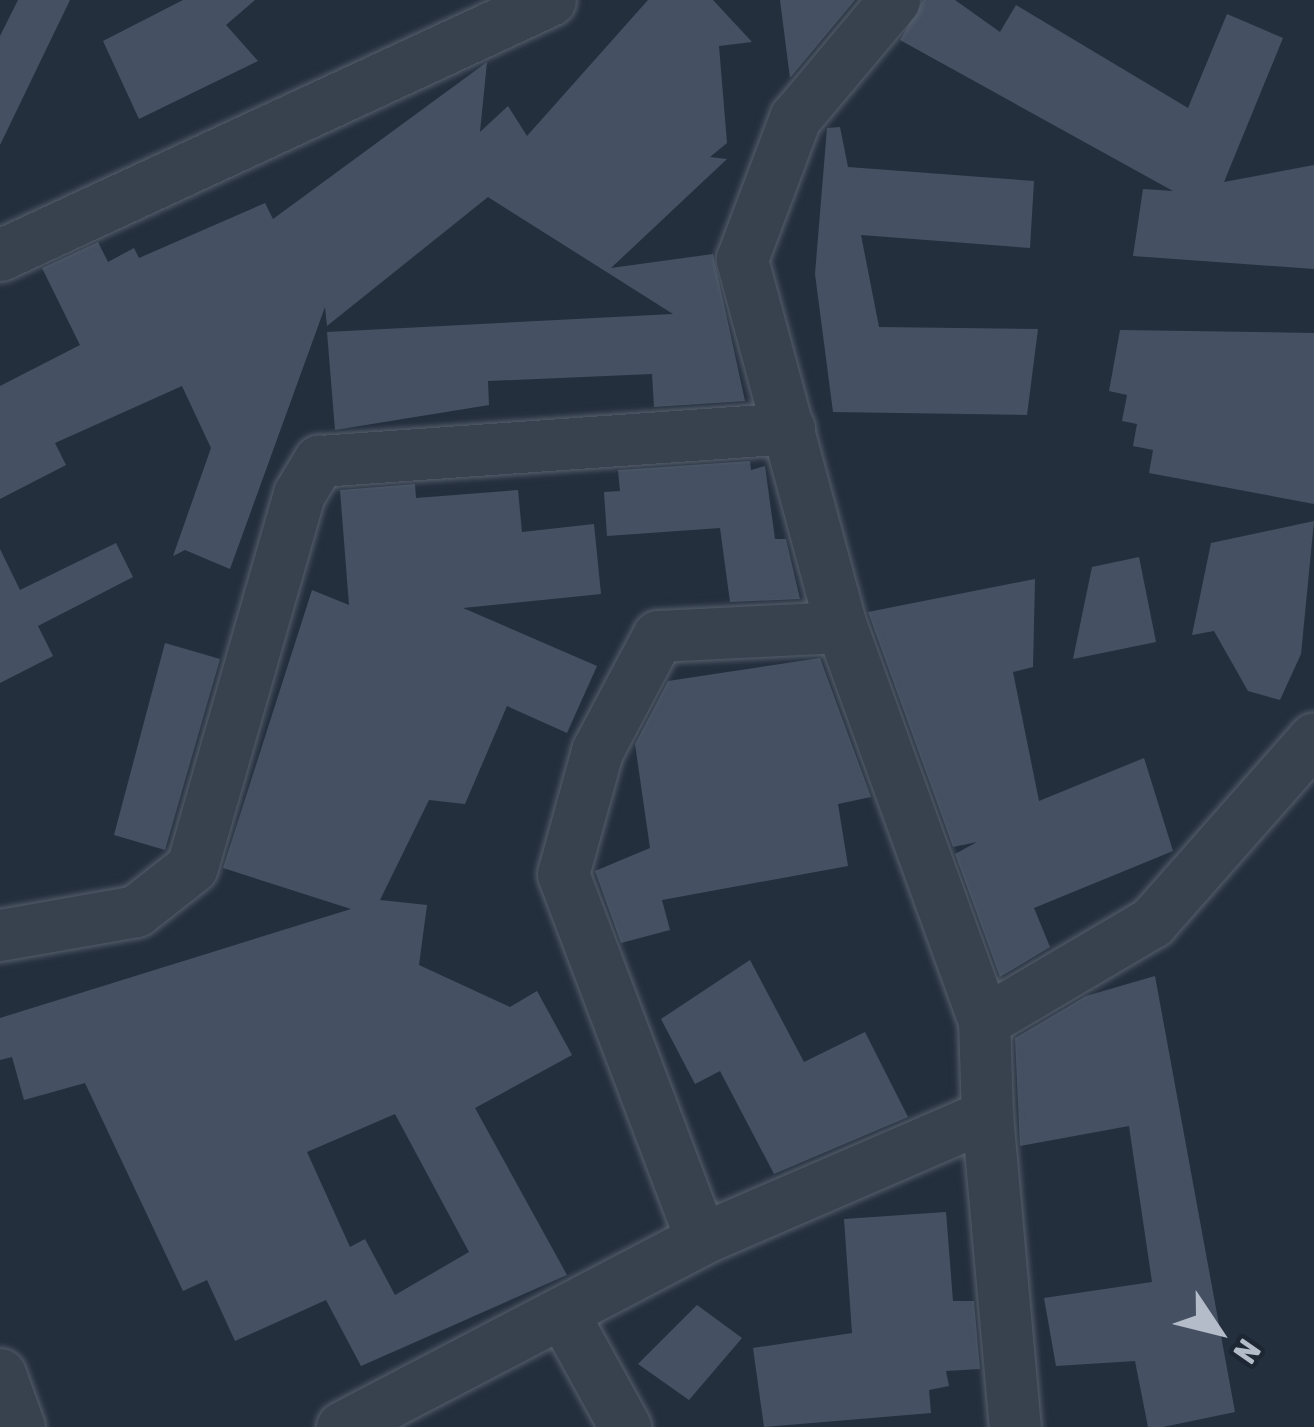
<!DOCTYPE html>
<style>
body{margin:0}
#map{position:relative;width:1314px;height:1427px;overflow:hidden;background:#242f3e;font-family:"Asap Condensed",sans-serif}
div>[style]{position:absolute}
.building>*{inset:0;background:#455162}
.roads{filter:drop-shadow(0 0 3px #565f6c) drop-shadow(0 0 3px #565f6c)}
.minor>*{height:51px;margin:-25.5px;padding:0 25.5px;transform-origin:25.5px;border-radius:25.5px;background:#38414e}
span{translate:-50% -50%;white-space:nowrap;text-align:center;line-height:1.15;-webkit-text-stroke:9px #1d2633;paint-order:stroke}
.north{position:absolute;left:1158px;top:1271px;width:120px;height:120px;-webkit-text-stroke:9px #1d2633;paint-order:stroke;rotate:125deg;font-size:33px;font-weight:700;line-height:48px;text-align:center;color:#b4bcc9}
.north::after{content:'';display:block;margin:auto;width:42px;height:54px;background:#b4bcc9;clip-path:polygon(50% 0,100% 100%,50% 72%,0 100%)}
</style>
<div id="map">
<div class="building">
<i style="clip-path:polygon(18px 0,70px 0,0 145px,0 36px)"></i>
<i style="clip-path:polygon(183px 0,255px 0,226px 25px,258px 61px,139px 119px,103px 41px)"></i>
<i style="clip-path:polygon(648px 0,713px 0,752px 42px,719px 46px,727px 143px,710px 157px,727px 159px,611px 268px,713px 254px,745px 401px,654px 407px,652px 374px,488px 381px,489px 405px,335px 430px,327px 332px,673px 314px,488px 197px,327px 326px,325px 307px,230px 569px,185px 550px,173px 556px,211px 448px,182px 386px,55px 443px,66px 465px,0 499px,0 386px,80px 345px,42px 268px,98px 242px,108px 262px,134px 248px,139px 258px,265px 203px,273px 219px,487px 62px,480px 132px,508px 106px,527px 136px)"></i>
<i style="clip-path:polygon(780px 0,855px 0,790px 78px)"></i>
<i style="clip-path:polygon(923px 0,955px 0,1000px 32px,1016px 5px,1188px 108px,1227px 14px,1283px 38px,1224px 182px,1314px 165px,1314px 269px,1133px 256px,1143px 189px,1173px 191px,900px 40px)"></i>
<i style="clip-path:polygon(840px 127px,848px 167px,1034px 181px,1030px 248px,861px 235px,879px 327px,1038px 329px,1027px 415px,833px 412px,815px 274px,827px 128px)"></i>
<i style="clip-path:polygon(1120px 330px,1314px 333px,1314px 504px,1149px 473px,1153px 450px,1133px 446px,1137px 424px,1122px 421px,1127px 395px,1109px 391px)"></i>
<i style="clip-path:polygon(750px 461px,751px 470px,765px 466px,775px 539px,786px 539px,800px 599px,730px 602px,720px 528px,607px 536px,604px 492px,620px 491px,618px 470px)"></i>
<i style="clip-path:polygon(evenodd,415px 484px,416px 498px,518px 490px,522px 532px,594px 524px,601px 594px,463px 608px,597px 666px,567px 733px,507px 706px,465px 804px,429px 800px,380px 900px,427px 905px,419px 965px,510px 1007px,537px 991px,572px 1055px,475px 1108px,567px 1275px,361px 1366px,326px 1300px,235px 1341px,207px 1280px,183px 1291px,85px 1083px,24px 1100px,12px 1057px,0 1060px,0 1018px,351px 909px,223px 868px,312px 590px,349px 605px,340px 490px,415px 484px,395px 1114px,469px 1252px,395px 1295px,365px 1239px,350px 1247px,307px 1152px,395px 1114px)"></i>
<i style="clip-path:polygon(1314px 521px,1301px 654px,1280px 700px,1248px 691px,1214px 631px,1192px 635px,1211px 543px)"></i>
<i style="clip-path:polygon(116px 543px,133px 577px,38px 626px,53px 656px,0 683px,0 549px,20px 590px)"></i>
<i style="clip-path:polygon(1139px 557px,1156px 642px,1073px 659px,1092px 567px)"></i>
<i style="clip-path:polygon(1035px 579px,1033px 667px,1013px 672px,1039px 801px,1144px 758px,1173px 851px,1034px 908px,1050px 947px,1000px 977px,955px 854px,977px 842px,953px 847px,868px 612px)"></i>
<i style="clip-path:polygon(165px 643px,220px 659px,165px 850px,114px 835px)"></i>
<i style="clip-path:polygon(820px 658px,871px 797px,838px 804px,848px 866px,662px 900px,670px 930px,621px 943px,595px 871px,650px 848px,635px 744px,668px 681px)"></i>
<i style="clip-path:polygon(750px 960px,804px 1062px,865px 1032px,908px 1117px,774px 1174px,720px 1071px,695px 1084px,661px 1019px)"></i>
<i style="clip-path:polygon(1155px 976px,1235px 1412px,1163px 1427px,1148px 1427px,1135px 1361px,1056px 1366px,1044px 1298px,1152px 1282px,1129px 1126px,1020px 1146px,1015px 1038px,1086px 996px)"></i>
<i style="clip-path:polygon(946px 1212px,953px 1301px,974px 1301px,980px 1369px,946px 1371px,949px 1386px,929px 1390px,931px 1413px,764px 1427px,753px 1348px,852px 1333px,844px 1219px)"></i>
<i style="clip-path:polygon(697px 1305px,742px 1338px,689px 1400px,638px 1364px)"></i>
</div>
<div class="roads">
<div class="minor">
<i style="left:0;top:255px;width:606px;rotate:-24.87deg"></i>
<i style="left:0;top:935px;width:138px;rotate:-10deg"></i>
<i style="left:136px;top:911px;width:71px;rotate:-38.2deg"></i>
<i style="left:192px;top:867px;width:388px;rotate:-74deg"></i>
<i style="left:299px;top:494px;width:39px;rotate:-59deg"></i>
<i style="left:319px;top:461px;width:471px;rotate:-4deg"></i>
<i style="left:984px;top:1021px;width:195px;rotate:-30.5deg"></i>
<i style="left:1152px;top:922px;width:245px;rotate:-48.6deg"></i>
<i style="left:987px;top:1115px;width:313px;rotate:84.9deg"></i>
<i style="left:701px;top:1239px;width:390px;rotate:-110.7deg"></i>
<i style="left:563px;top:874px;width:128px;rotate:-74.5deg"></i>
<i style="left:597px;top:751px;width:130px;rotate:-62.1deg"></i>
<i style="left:658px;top:636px;width:183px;rotate:-2.8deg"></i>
<i style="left:563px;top:1314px;width:129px;rotate:61.2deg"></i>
<i style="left:0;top:1374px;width:56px;rotate:70.3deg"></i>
<i style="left:342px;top:1427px;width:405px;rotate:-27.6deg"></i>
<i style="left:701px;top:1239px;width:312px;rotate:-23.4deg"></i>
<i style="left:987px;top:1115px;width:94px;rotate:-91.8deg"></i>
<i style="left:984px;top:1021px;width:419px;rotate:-109.9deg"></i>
<i style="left:841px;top:627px;width:381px;rotate:-105.1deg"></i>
<i style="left:742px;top:259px;width:151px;rotate:-69.4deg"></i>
<i style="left:795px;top:118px;width:154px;rotate:-50deg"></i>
</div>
</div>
<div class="north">N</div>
</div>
